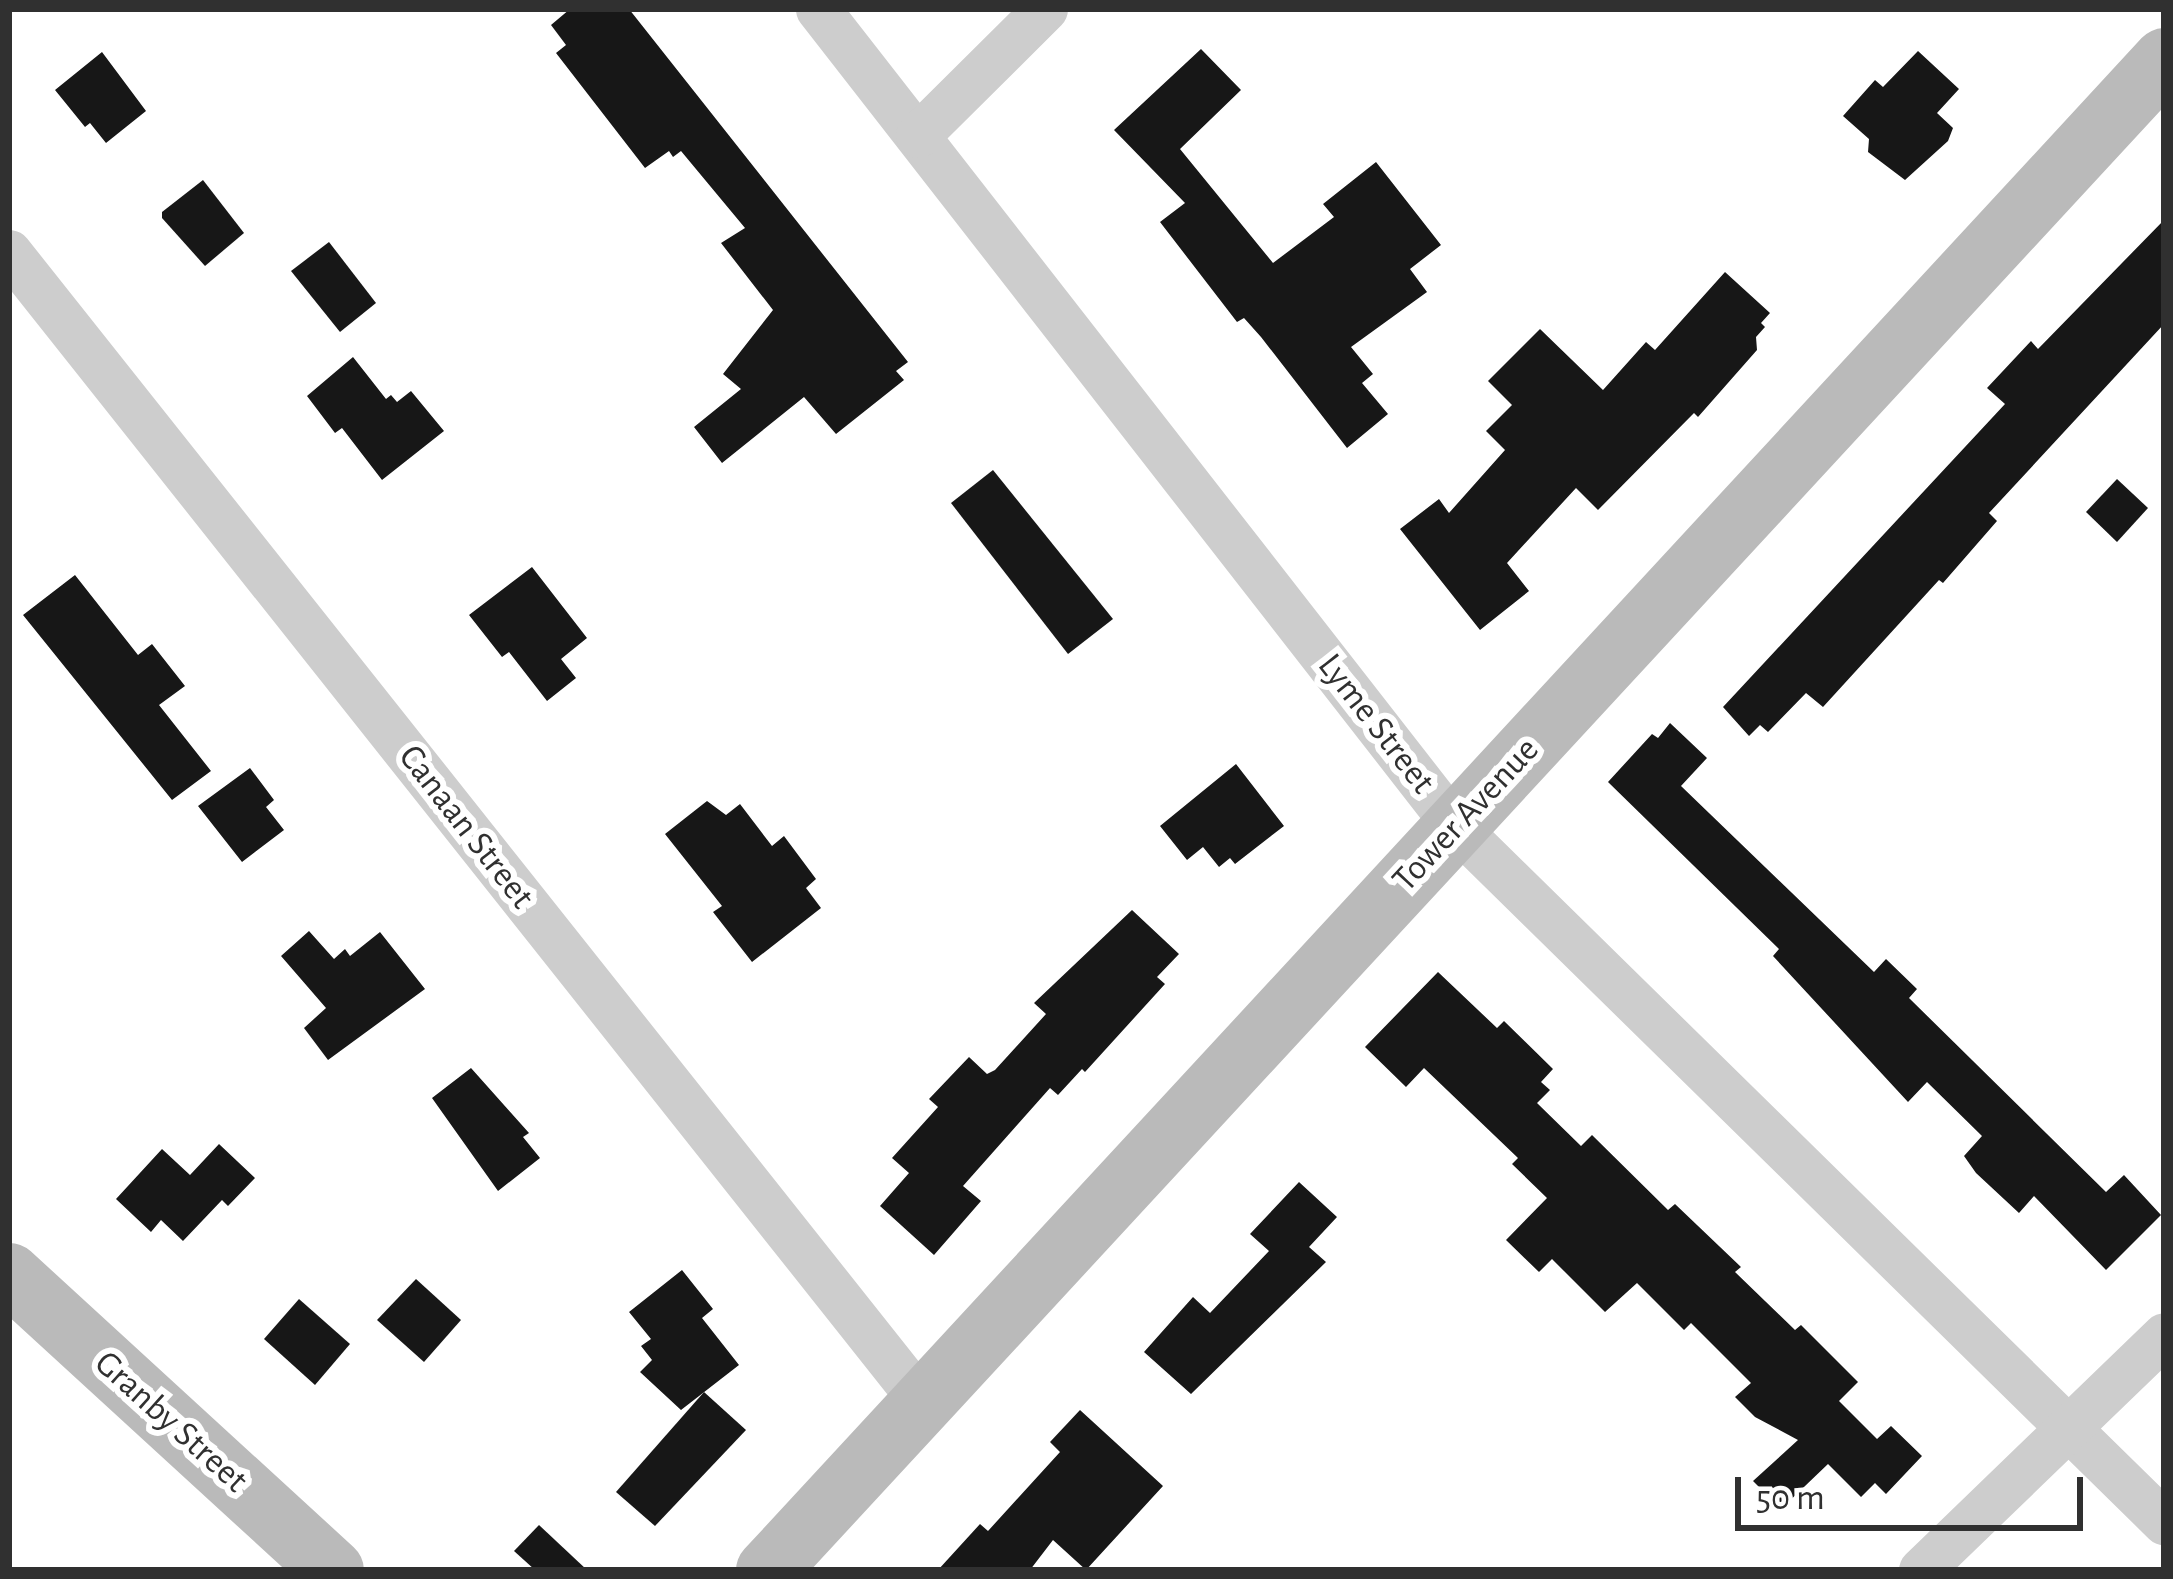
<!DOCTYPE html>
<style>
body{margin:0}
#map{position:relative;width:2173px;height:1579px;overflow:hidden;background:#fff;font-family:"Alegreya Sans",sans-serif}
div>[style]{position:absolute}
.building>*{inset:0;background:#171717}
.minor>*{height:45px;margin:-22.5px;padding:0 22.5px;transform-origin:22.5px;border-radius:22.5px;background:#cdcdcd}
.secondary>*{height:63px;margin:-31.5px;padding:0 31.5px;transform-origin:31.5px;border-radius:31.5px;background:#bababa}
span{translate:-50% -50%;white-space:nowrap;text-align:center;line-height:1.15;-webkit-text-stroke:12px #fff;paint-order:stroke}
.street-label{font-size:36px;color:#303030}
.frame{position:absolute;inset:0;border:12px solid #303030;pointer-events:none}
.scale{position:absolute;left:1735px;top:1477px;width:348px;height:54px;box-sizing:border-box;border:6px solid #303030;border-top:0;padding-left:15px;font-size:36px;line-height:42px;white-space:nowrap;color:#303030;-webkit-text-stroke:9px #fff;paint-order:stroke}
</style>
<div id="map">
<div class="building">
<i style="clip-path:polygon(570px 9px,629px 9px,908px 362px,896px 371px,904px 380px,836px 434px,804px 397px,722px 463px,694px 427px,741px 389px,723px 374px,773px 310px,721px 243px,745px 228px,681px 151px,673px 157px,669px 151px,645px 168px,556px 53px,566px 45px,551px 25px)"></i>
<i style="clip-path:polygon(1201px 49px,1241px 90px,1180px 149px,1273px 263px,1334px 217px,1323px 204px,1376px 162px,1441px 245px,1410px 269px,1427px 292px,1351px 347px,1373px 374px,1362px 383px,1388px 414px,1347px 448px,1261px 337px,1244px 318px,1237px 322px,1160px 222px,1185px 203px,1114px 130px)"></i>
<i style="clip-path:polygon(1918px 51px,1959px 89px,1937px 113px,1953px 128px,1948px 141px,1905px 180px,1868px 152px,1869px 139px,1843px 116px,1875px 80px,1883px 87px)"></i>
<i style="clip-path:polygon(102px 52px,146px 111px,106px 143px,90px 123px,85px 127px,55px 90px)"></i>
<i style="clip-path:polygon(203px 180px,244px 233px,205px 266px,162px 218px,162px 212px)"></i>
<i style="clip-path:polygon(2164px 220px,2164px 324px,1989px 513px,1997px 521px,1943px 583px,1939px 580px,1823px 707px,1806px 693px,1768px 732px,1760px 725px,1749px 736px,1723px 707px,2005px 404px,1987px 388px,2031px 341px,2038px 349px)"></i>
<i style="clip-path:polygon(329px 242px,376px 303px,340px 332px,291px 271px)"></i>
<i style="clip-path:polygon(1725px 272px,1770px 313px,1761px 323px,1765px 327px,1756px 337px,1757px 350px,1698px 417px,1694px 413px,1598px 510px,1576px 488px,1507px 563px,1529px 591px,1480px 630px,1400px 529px,1439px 499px,1449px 513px,1505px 450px,1486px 431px,1512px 405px,1488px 381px,1540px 329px,1603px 390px,1646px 342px,1655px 350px)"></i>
<i style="clip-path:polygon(353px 357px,386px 399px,391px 395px,397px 402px,411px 391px,444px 431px,382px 480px,342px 428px,335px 433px,307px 396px)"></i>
<i style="clip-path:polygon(993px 470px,1113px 619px,1068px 654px,951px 503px)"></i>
<i style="clip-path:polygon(2117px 479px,2148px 508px,2117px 542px,2086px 512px)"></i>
<i style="clip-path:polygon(532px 567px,587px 638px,561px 659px,576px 678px,547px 701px,509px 652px,502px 657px,469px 615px)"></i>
<i style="clip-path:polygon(75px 575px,138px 655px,152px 644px,185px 686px,159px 705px,211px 771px,172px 800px,23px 615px)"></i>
<i style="clip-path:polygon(1670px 723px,1707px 758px,1681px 786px,1874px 972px,1886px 959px,1917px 989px,1909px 998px,2106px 1192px,2124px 1175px,2161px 1215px,2106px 1270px,2034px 1196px,2019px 1213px,1976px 1173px,1964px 1156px,1982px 1136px,1927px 1082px,1908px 1102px,1773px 956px,1779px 949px,1608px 782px,1652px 734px,1658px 738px)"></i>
<i style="clip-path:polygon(1236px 764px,1284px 826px,1235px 864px,1230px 858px,1219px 867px,1203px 847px,1187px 860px,1160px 826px)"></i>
<i style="clip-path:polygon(250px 768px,274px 800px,266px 807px,284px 830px,242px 862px,198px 806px)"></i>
<i style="clip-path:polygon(707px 801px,726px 815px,740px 804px,772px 846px,784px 836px,816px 879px,806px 888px,821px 908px,752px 962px,713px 912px,722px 906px,665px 834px)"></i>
<i style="clip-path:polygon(1132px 910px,1179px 954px,1157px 977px,1165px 984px,1085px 1072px,1082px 1069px,1058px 1095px,1050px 1088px,963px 1186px,981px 1201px,934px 1255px,880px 1206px,909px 1173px,892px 1158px,938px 1107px,929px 1099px,969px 1057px,987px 1074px,995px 1070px,1046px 1014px,1034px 1003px)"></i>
<i style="clip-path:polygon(309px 931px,334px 959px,345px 949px,350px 956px,380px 932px,425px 989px,328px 1060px,304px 1028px,326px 1008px,281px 956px)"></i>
<i style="clip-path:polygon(1438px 972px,1497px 1028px,1504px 1021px,1553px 1069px,1541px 1082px,1550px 1090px,1537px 1103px,1581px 1146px,1592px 1135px,1668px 1210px,1675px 1204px,1741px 1267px,1735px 1272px,1795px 1330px,1801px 1325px,1858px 1382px,1839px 1401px,1877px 1439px,1891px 1426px,1922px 1456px,1886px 1494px,1875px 1483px,1861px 1497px,1828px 1464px,1781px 1509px,1753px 1481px,1798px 1440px,1755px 1417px,1735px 1397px,1751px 1383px,1691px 1323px,1684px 1330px,1637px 1283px,1605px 1312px,1552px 1259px,1539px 1272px,1506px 1240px,1547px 1198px,1512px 1164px,1518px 1158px,1424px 1068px,1406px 1087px,1365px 1047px)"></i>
<i style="clip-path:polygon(471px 1068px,529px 1133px,523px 1137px,540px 1158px,498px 1191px,432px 1098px)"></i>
<i style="clip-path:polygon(219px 1144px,255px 1178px,228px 1206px,222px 1200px,183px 1241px,161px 1220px,151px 1232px,116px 1199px,162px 1149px,190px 1175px)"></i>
<i style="clip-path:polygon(1299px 1182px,1337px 1217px,1309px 1247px,1326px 1262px,1191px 1394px,1144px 1352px,1193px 1297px,1210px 1313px,1269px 1251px,1250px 1234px)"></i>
<i style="clip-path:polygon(682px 1270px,713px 1309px,702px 1318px,739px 1365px,681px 1410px,640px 1372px,652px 1360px,641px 1346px,651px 1339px,629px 1312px)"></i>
<i style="clip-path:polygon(416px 1279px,461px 1320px,424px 1362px,377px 1320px)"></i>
<i style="clip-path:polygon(299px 1299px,350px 1344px,315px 1385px,264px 1339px)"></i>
<i style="clip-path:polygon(704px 1392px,746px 1430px,655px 1526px,616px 1492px)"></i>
<i style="clip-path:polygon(1080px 1410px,1163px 1486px,1086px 1570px,1053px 1540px,1030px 1570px,938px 1570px,980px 1524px,988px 1531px,1060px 1452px,1050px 1442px)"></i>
<i style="clip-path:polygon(539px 1525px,587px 1570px,535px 1570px,514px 1551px)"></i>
</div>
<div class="minor">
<i style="left:818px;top:9px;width:1036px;rotate:52.06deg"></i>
<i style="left:1455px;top:826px;width:994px;rotate:44.47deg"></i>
<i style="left:918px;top:135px;width:179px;rotate:-44.8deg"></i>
<i style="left:9px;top:252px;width:1468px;rotate:51.55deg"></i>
<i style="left:1921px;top:1570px;width:338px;rotate:-44deg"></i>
</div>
<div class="secondary">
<i style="left:9px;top:1274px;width:438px;rotate:42.5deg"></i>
<i style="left:767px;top:1570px;width:2058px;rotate:-47.24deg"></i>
</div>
<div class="street-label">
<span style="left:1376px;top:724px;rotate:52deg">Lyme Street</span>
<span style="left:1466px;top:815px;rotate:-47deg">Tower Avenue</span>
<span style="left:466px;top:827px;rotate:52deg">Canaan Street</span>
<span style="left:171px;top:1422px;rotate:42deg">Granby Street</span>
</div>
<div class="frame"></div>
<div class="scale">50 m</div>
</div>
